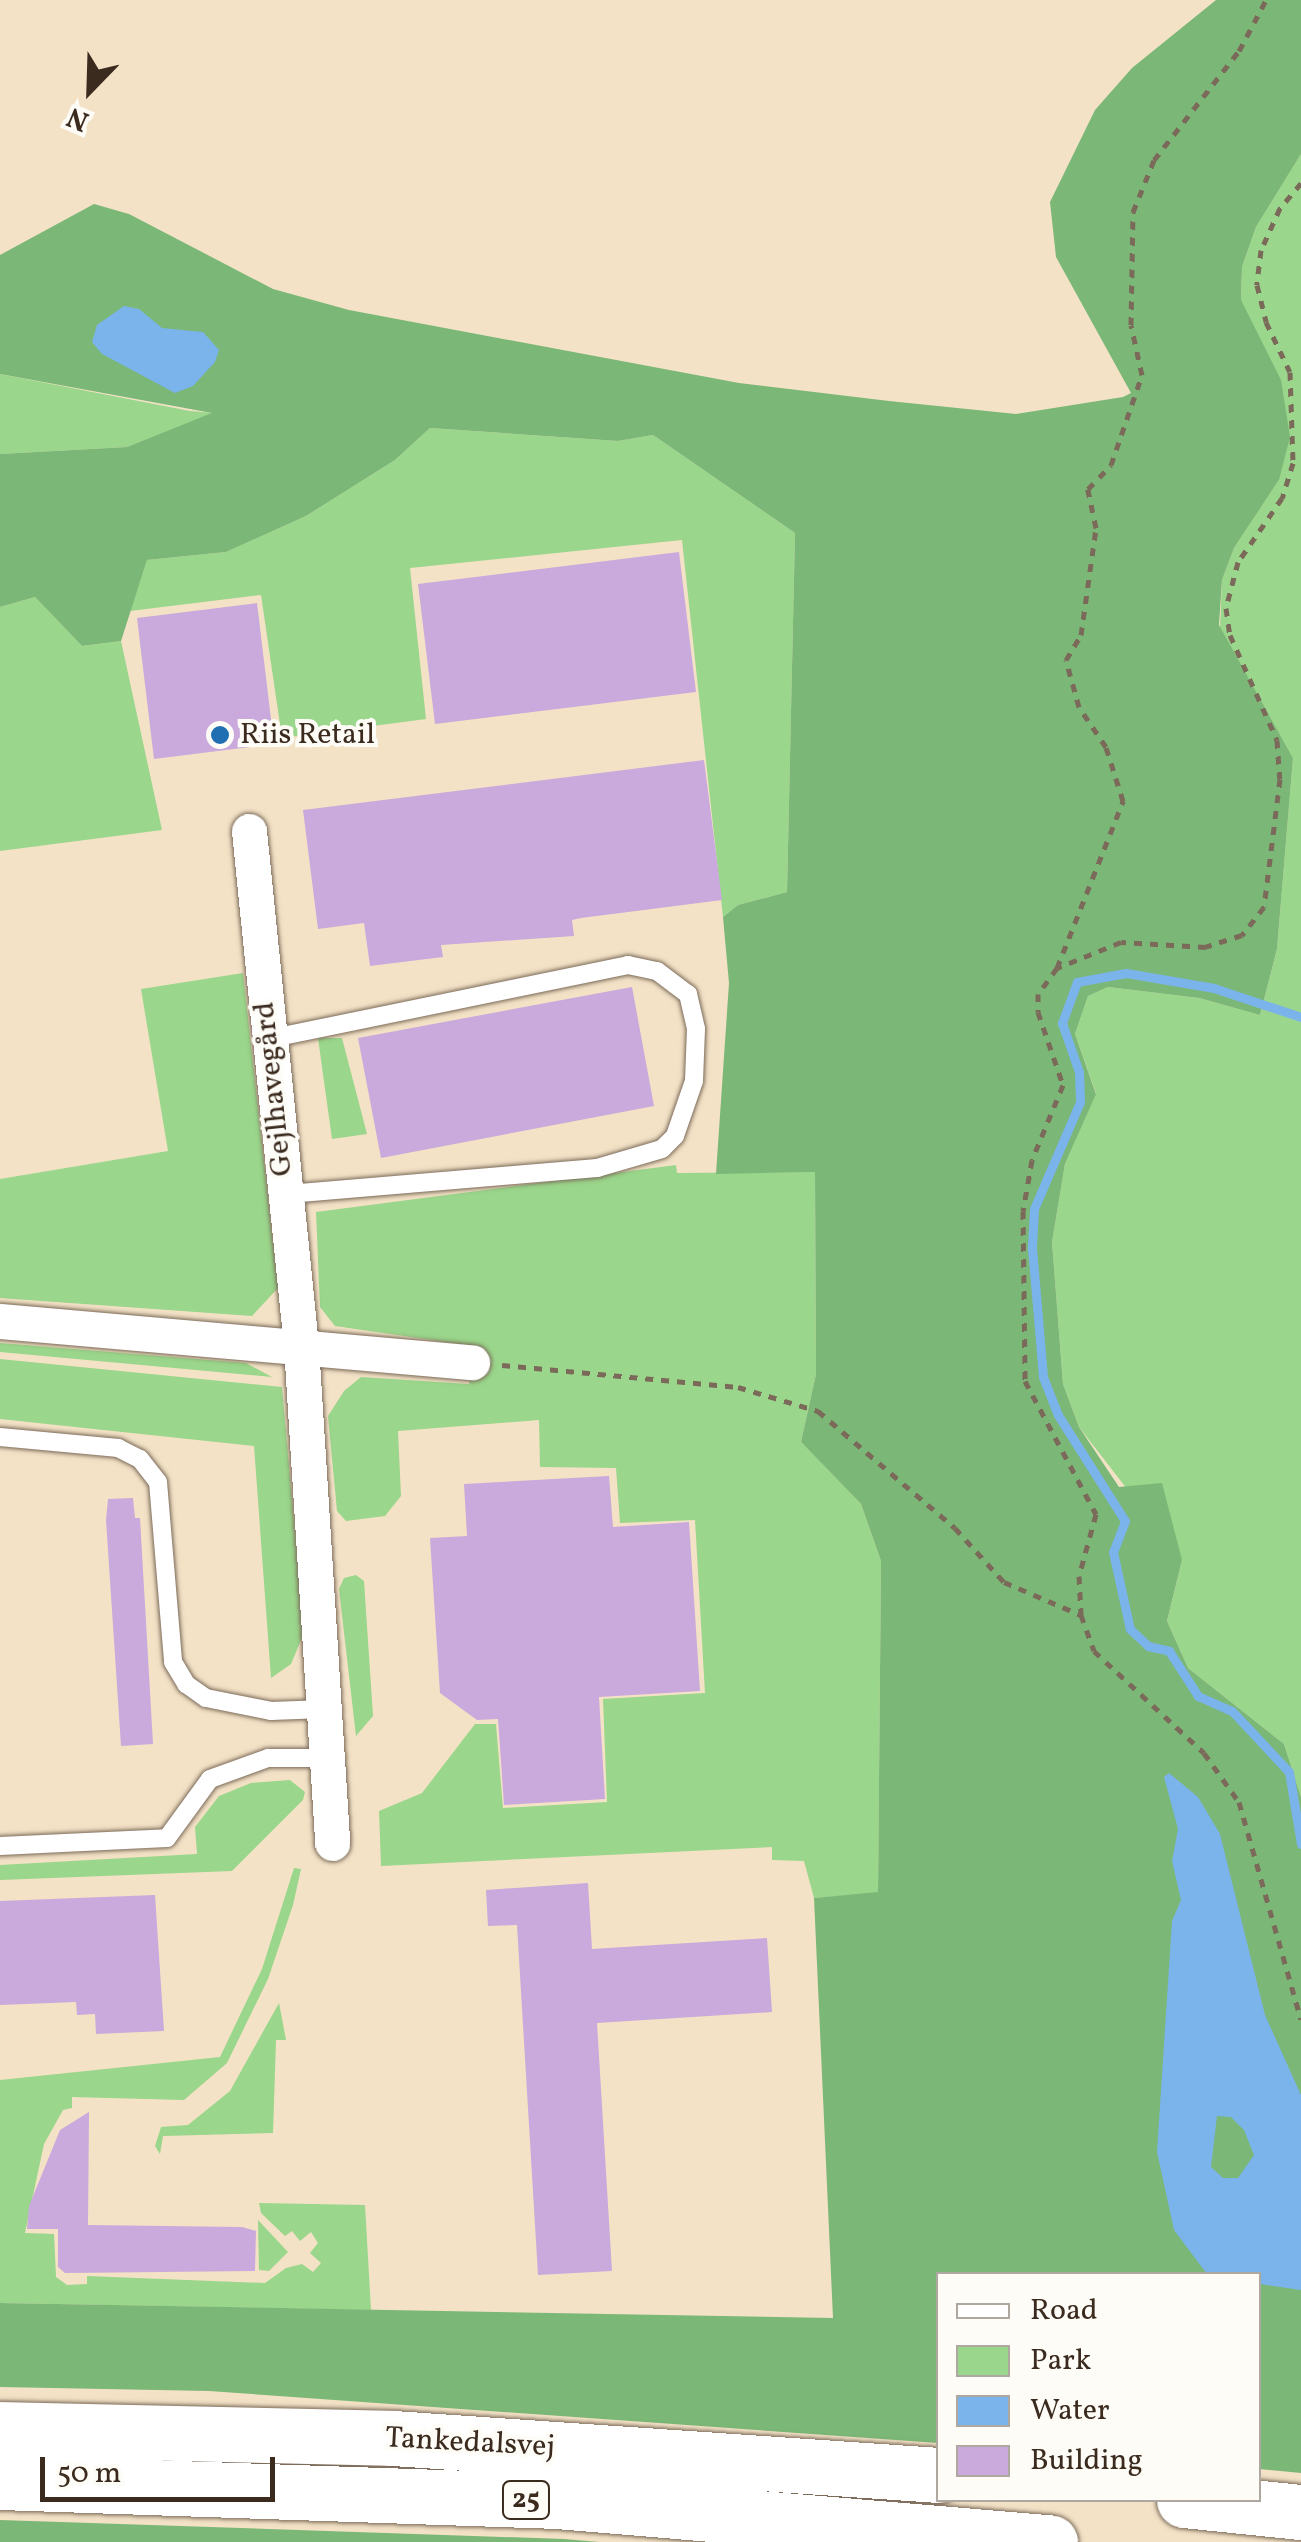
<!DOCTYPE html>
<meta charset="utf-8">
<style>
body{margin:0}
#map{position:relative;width:1301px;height:2542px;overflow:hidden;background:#f3e2c6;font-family:Vollkorn,serif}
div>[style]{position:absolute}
.green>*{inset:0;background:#9ad68b}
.forest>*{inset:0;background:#7bb777}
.water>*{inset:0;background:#7bb3eb}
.stream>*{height:9px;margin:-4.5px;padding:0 4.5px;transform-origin:4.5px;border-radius:4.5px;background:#7bb3eb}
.building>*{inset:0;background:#caa9dc}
.path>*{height:5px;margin-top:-2.5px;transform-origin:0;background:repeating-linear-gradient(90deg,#7b6a59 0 8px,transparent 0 16px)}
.roads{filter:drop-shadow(0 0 2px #7b6a59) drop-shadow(0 0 2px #7b6a59)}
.lane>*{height:18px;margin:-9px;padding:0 9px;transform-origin:9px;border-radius:9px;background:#fff}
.street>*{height:35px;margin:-17.5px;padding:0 17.5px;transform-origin:17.5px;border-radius:17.5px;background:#fff}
.highway>*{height:55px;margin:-27.5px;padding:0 27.5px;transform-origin:27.5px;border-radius:27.5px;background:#fff}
.dots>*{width:28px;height:28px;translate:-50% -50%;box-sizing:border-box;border:5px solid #fdfcf7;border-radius:50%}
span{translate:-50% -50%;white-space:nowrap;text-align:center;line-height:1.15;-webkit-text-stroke:8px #fdfcf7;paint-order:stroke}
.shield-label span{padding:2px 8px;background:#fdfcf7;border:2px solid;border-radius:8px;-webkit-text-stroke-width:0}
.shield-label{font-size:28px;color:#3b2a1e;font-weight:700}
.poi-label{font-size:30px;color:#3b2a1e}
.left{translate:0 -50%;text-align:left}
.street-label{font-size:30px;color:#3b2a1e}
.legend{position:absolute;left:936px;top:2272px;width:325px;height:230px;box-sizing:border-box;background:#fdfcf7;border:2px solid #afa8a0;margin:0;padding:12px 18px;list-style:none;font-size:30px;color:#3b2a1e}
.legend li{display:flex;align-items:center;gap:20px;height:50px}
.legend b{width:50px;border:2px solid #afa8a0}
.north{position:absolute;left:40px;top:40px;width:100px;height:100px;-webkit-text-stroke:8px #fdfcf7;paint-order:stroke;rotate:203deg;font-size:28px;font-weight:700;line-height:40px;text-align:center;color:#3b2a1e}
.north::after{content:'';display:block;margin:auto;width:35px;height:45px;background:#3b2a1e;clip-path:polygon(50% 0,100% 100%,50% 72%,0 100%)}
.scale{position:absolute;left:40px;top:2457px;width:235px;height:45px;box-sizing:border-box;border:5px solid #3b2a1e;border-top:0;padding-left:12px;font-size:30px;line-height:35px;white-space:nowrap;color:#3b2a1e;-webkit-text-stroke:8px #fdfcf7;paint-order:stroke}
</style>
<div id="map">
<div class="green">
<i style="clip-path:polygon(1301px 154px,1301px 1797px,1284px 1744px,1188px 1668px,1167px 1621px,1182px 1560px,1079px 1427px,1063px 1384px,1052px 1242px,1065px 1164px,1096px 1093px,1075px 1034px,1088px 996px,1108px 987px,1199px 998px,1260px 1015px,1277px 949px,1293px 758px,1220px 628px,1222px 580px,1234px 548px,1279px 480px,1241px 301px,1242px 267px,1256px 227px)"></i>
<i style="clip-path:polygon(0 374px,190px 411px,215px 413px,127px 447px,0 454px)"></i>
<i style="clip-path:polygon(430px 428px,618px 441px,653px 435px,795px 533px,787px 892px,738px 905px,723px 917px,682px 540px,410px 568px,426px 719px,282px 738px,261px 595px,130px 611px,147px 560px,226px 552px,306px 516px,395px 460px)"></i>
<i style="clip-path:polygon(35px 597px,82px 646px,121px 641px,162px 830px,0 851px,0 607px)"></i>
<i style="clip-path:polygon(243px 973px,278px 1288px,252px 1316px,0 1298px,0 1179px,168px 1151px,141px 989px)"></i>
<i style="clip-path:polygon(318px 1038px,342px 1038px,367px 1134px,332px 1139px)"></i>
<i style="clip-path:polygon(676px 1165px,677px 1173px,815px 1172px,816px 1374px,801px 1442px,861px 1504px,881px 1561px,878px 1893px,814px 1898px,804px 1861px,772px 1860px,772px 1847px,381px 1866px,379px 1811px,422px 1793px,475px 1724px,496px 1724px,503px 1808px,607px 1802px,603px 1699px,705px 1693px,695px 1520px,620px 1523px,616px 1468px,540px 1467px,539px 1420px,398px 1431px,401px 1496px,385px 1516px,346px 1521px,337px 1511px,328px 1416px,344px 1391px,361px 1377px,469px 1384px,473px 1346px,335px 1326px,320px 1307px,316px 1212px)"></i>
<i style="clip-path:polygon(0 1343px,246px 1363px,272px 1377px,0 1352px)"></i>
<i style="clip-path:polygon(0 1359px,282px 1387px,304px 1633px,291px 1664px,271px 1678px,254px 1446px,0 1419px)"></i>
<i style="clip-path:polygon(356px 1575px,364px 1581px,373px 1716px,356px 1736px,339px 1589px,344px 1578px)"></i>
<i style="clip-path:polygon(290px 1780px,305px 1792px,303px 1800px,232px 1871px,0 1880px,0 1865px,197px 1854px,195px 1827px,219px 1796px,251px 1783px)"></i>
<i style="clip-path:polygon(294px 1868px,301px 1869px,293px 1905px,268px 1979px,227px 2063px,184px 2100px,72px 2097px,72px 2108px,63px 2110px,44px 2144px,25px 2233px,54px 2234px,56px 2277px,67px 2285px,87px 2284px,87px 2276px,265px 2283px,286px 2268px,302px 2264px,313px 2272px,321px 2263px,310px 2253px,318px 2243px,311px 2232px,300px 2241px,292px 2231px,285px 2236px,261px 2213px,259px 2203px,365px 2205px,371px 2310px,0 2303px,0 2080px,220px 2057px,262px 1969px)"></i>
<i style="clip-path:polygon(279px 2003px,286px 2040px,276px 2040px,273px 2133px,163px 2136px,160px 2154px,155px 2146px,161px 2127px,188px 2125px,230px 2091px)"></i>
<i style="clip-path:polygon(258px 2220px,288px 2252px,269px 2271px,259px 2270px)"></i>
</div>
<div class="forest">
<i style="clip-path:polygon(1216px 0,1301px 0,1301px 154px,1256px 227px,1242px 267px,1241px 300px,1281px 380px,1290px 437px,1279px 480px,1234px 548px,1222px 580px,1219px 625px,1293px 758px,1277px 949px,1260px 1015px,1199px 998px,1108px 987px,1088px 996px,1075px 1034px,1096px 1094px,1065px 1164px,1052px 1242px,1063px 1384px,1079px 1427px,1119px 1487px,1162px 1483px,1182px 1560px,1167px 1621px,1188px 1668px,1284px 1744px,1301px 1797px,1301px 2473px,1259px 2469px,1258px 2274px,938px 2274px,938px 2443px,209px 2391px,0 2387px,0 2303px,833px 2318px,814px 1898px,878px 1892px,881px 1561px,861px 1504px,801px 1442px,816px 1374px,815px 1172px,716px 1174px,729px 983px,723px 917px,738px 905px,787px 892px,795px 533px,653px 435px,618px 441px,430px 428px,395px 460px,306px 516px,226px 552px,147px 560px,121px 641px,82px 646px,35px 597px,0 607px,0 454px,127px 447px,212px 413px,0 374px,0 255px,94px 204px,129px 214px,273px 289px,349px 310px,739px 383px,889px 401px,1016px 414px,1123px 397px,1131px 393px,1056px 257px,1050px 202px,1095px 110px,1132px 68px)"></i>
<i style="clip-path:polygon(0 2520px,564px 2539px,599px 2542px,0 2542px)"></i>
</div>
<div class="water">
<i style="clip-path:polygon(124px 306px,139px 309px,162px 328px,203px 332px,219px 350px,215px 362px,193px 386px,175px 393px,102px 354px,92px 342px,97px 325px)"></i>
<i style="clip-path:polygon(evenodd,1169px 1773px,1198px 1797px,1220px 1834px,1265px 2015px,1301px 2095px,1301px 2290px,1259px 2284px,1258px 2274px,1207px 2274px,1174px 2230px,1157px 2152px,1172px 1921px,1181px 1900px,1172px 1861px,1178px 1829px,1164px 1777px,1169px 1773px,1217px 2116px,1231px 2117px,1244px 2130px,1254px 2155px,1238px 2178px,1223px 2178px,1211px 2167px,1217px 2116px)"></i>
</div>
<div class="stream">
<i style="left:1301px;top:1017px;width:92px;rotate:-161.6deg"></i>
<i style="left:1214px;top:988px;width:89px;rotate:-170.3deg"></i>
<i style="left:1126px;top:973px;width:50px;rotate:169.6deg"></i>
<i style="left:1077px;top:982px;width:44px;rotate:110.1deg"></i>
<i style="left:1062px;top:1023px;width:52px;rotate:70.9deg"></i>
<i style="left:1079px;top:1072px;width:30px;rotate:88deg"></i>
<i style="left:1080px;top:1102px;width:116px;rotate:113.3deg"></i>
<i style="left:1034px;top:1209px;width:39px;rotate:93deg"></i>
<i style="left:1032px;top:1248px;width:129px;rotate:85.1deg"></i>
<i style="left:1043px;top:1377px;width:41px;rotate:68.5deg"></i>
<i style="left:1058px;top:1415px;width:125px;rotate:57.7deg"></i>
<i style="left:1125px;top:1521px;width:33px;rotate:111deg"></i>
<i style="left:1113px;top:1552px;width:79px;rotate:77.6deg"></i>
<i style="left:1130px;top:1629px;width:25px;rotate:43deg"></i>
<i style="left:1148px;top:1646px;width:22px;rotate:13deg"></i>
<i style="left:1169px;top:1651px;width:54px;rotate:57.2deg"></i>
<i style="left:1198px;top:1696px;width:37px;rotate:24deg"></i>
<i style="left:1232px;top:1711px;width:83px;rotate:46.9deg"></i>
<i style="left:1289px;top:1772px;width:73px;rotate:80.5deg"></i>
</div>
<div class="building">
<i style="clip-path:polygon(679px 552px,696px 692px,435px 724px,418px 584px)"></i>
<i style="clip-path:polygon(257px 603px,274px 744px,154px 759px,137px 618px)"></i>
<i style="clip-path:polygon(704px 760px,722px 900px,581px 918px,572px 920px,574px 936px,441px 945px,443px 957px,370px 966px,364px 923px,318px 929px,303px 810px)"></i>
<i style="clip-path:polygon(632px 987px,654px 1106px,381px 1158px,358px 1038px)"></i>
<i style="clip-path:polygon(609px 1476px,613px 1527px,689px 1522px,700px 1691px,599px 1697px,605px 1799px,504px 1805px,498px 1719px,477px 1720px,440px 1693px,430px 1538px,467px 1536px,464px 1484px)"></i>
<i style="clip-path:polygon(133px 1498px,135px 1518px,140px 1518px,153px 1744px,121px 1746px,106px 1520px,108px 1499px)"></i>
<i style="clip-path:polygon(588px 1883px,592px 1949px,767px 1938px,772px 2012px,597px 2023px,612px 2271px,538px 2275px,517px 1925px,488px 1926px,486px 1890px)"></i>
<i style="clip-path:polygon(155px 1895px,164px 2031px,96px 2034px,95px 2014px,77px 2015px,76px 2002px,0 2005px,0 1901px)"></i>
<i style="clip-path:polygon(89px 2112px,88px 2225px,242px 2227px,256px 2231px,255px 2271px,65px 2273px,58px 2267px,58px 2229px,27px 2229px,29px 2206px,60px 2130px)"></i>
</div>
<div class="path">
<i style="left:1301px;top:183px;width:33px;rotate:130deg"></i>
<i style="left:1280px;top:208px;width:46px;rotate:114.3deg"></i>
<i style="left:1261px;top:250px;width:35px;rotate:97deg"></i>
<i style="left:1257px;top:285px;width:38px;rotate:76deg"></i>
<i style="left:1266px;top:322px;width:55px;rotate:64.4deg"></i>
<i style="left:1290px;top:372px;width:91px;rotate:88.1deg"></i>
<i style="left:1293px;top:463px;width:37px;rotate:107deg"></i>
<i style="left:1282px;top:498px;width:78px;rotate:124.5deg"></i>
<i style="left:1238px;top:562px;width:48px;rotate:104.6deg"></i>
<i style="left:1226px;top:608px;width:27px;rotate:82deg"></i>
<i style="left:1230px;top:635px;width:115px;rotate:65.9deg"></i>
<i style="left:1277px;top:740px;width:39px;rotate:86deg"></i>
<i style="left:1280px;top:779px;width:129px;rotate:97.1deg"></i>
<i style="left:1264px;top:907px;width:36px;rotate:128deg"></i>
<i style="left:1242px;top:935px;width:38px;rotate:162deg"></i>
<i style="left:1206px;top:947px;width:85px;rotate:-176.6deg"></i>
<i style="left:1121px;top:942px;width:69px;rotate:157.9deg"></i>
<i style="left:1057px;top:968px;width:32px;rotate:126deg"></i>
<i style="left:1038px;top:994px;width:18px;rotate:90deg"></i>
<i style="left:1038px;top:1012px;width:77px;rotate:71.1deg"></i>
<i style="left:1063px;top:1085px;width:81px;rotate:112.5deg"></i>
<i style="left:1032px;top:1160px;width:52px;rotate:100deg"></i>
<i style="left:1023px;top:1211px;width:170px;rotate:89.3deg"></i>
<i style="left:1025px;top:1381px;width:151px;rotate:61.9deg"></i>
<i style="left:1096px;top:1514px;width:64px;rotate:105.3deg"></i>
<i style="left:1079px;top:1576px;width:39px;rotate:87deg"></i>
<i style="left:1081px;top:1615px;width:38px;rotate:70deg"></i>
<i style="left:1094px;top:1651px;width:150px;rotate:42.8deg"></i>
<i style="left:1204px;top:1753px;width:60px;rotate:54.5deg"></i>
<i style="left:1239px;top:1802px;width:226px;rotate:74.1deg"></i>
<i style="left:1057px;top:968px;width:180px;rotate:-68.4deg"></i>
<i style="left:1123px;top:801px;width:57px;rotate:-107.5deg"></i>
<i style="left:1106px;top:747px;width:48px;rotate:-124deg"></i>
<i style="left:1079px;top:707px;width:49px;rotate:-105.5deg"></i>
<i style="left:1066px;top:660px;width:29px;rotate:-59deg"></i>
<i style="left:1081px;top:635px;width:108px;rotate:-82deg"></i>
<i style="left:1096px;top:528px;width:40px;rotate:-102deg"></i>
<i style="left:1088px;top:489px;width:33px;rotate:-46deg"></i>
<i style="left:1111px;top:465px;width:95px;rotate:-71deg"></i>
<i style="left:1142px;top:375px;width:51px;rotate:-102.4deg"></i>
<i style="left:1131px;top:325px;width:113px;rotate:-89deg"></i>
<i style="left:1133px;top:212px;width:56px;rotate:-68deg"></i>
<i style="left:1154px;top:160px;width:138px;rotate:-52.1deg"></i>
<i style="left:1239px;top:51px;width:58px;rotate:-62.1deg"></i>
<i style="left:502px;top:1365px;width:237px;rotate:5.3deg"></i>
<i style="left:738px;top:1387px;width:84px;rotate:16.7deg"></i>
<i style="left:818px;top:1411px;width:180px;rotate:40.5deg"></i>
<i style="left:955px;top:1528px;width:73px;rotate:47.8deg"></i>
<i style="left:1004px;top:1582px;width:84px;rotate:23.2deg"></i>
</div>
<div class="roads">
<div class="lane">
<i style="left:268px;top:1039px;width:368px;rotate:-11.6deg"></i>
<i style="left:628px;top:965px;width:30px;rotate:12deg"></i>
<i style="left:657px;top:971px;width:39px;rotate:37deg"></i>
<i style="left:688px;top:994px;width:36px;rotate:77deg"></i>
<i style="left:696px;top:1029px;width:52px;rotate:92.2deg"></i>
<i style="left:694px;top:1081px;width:58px;rotate:109.1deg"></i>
<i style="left:675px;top:1136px;width:18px;rotate:135deg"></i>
<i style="left:662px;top:1149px;width:68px;rotate:163.7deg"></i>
<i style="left:597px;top:1168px;width:313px;rotate:175.2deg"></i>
<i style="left:0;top:1437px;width:119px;rotate:5.3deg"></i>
<i style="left:118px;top:1448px;width:25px;rotate:27deg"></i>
<i style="left:140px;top:1459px;width:29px;rotate:52deg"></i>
<i style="left:158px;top:1482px;width:181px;rotate:85.2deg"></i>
<i style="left:173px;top:1662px;width:26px;rotate:59deg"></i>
<i style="left:186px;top:1684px;width:24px;rotate:35deg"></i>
<i style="left:206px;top:1698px;width:66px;rotate:11.3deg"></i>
<i style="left:271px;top:1711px;width:53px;rotate:-2.2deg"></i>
<i style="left:0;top:1846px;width:167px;rotate:-2.7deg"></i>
<i style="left:167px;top:1838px;width:73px;rotate:-53.9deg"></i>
<i style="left:210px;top:1779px;width:62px;rotate:-19.9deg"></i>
<i style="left:268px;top:1758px;width:59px"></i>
</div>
<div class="street">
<i style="left:249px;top:831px;width:518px;rotate:84.23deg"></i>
<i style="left:301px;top:1346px;width:498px;rotate:86.4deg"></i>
<i style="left:0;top:1321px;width:474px;rotate:5deg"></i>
</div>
<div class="highway">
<i style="left:0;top:2429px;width:393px;rotate:1.3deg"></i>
<i style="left:393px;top:2438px;width:546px;rotate:3.88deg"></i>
<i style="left:0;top:2482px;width:557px;rotate:1.95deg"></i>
<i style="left:557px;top:2501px;width:495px;rotate:4.8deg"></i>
<i style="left:1184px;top:2500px;width:118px;rotate:5.9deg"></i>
</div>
</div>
<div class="dots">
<i style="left:220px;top:735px;background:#1f6fb2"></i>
</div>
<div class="shield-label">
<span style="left:526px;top:2500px">25</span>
</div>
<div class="poi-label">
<span class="left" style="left:240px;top:735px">Riis Retail</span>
</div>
<div class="street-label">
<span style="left:274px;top:1089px;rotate:-96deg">Gejlhavegård</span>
<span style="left:470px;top:2443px;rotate:3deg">Tankedalsvej</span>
</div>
<ul class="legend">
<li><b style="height:12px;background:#fff"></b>Road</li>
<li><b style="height:28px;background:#9ad68b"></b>Park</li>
<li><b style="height:28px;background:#7bb3eb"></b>Water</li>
<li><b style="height:28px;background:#caa9dc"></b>Building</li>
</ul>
<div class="north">N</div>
<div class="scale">50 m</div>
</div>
